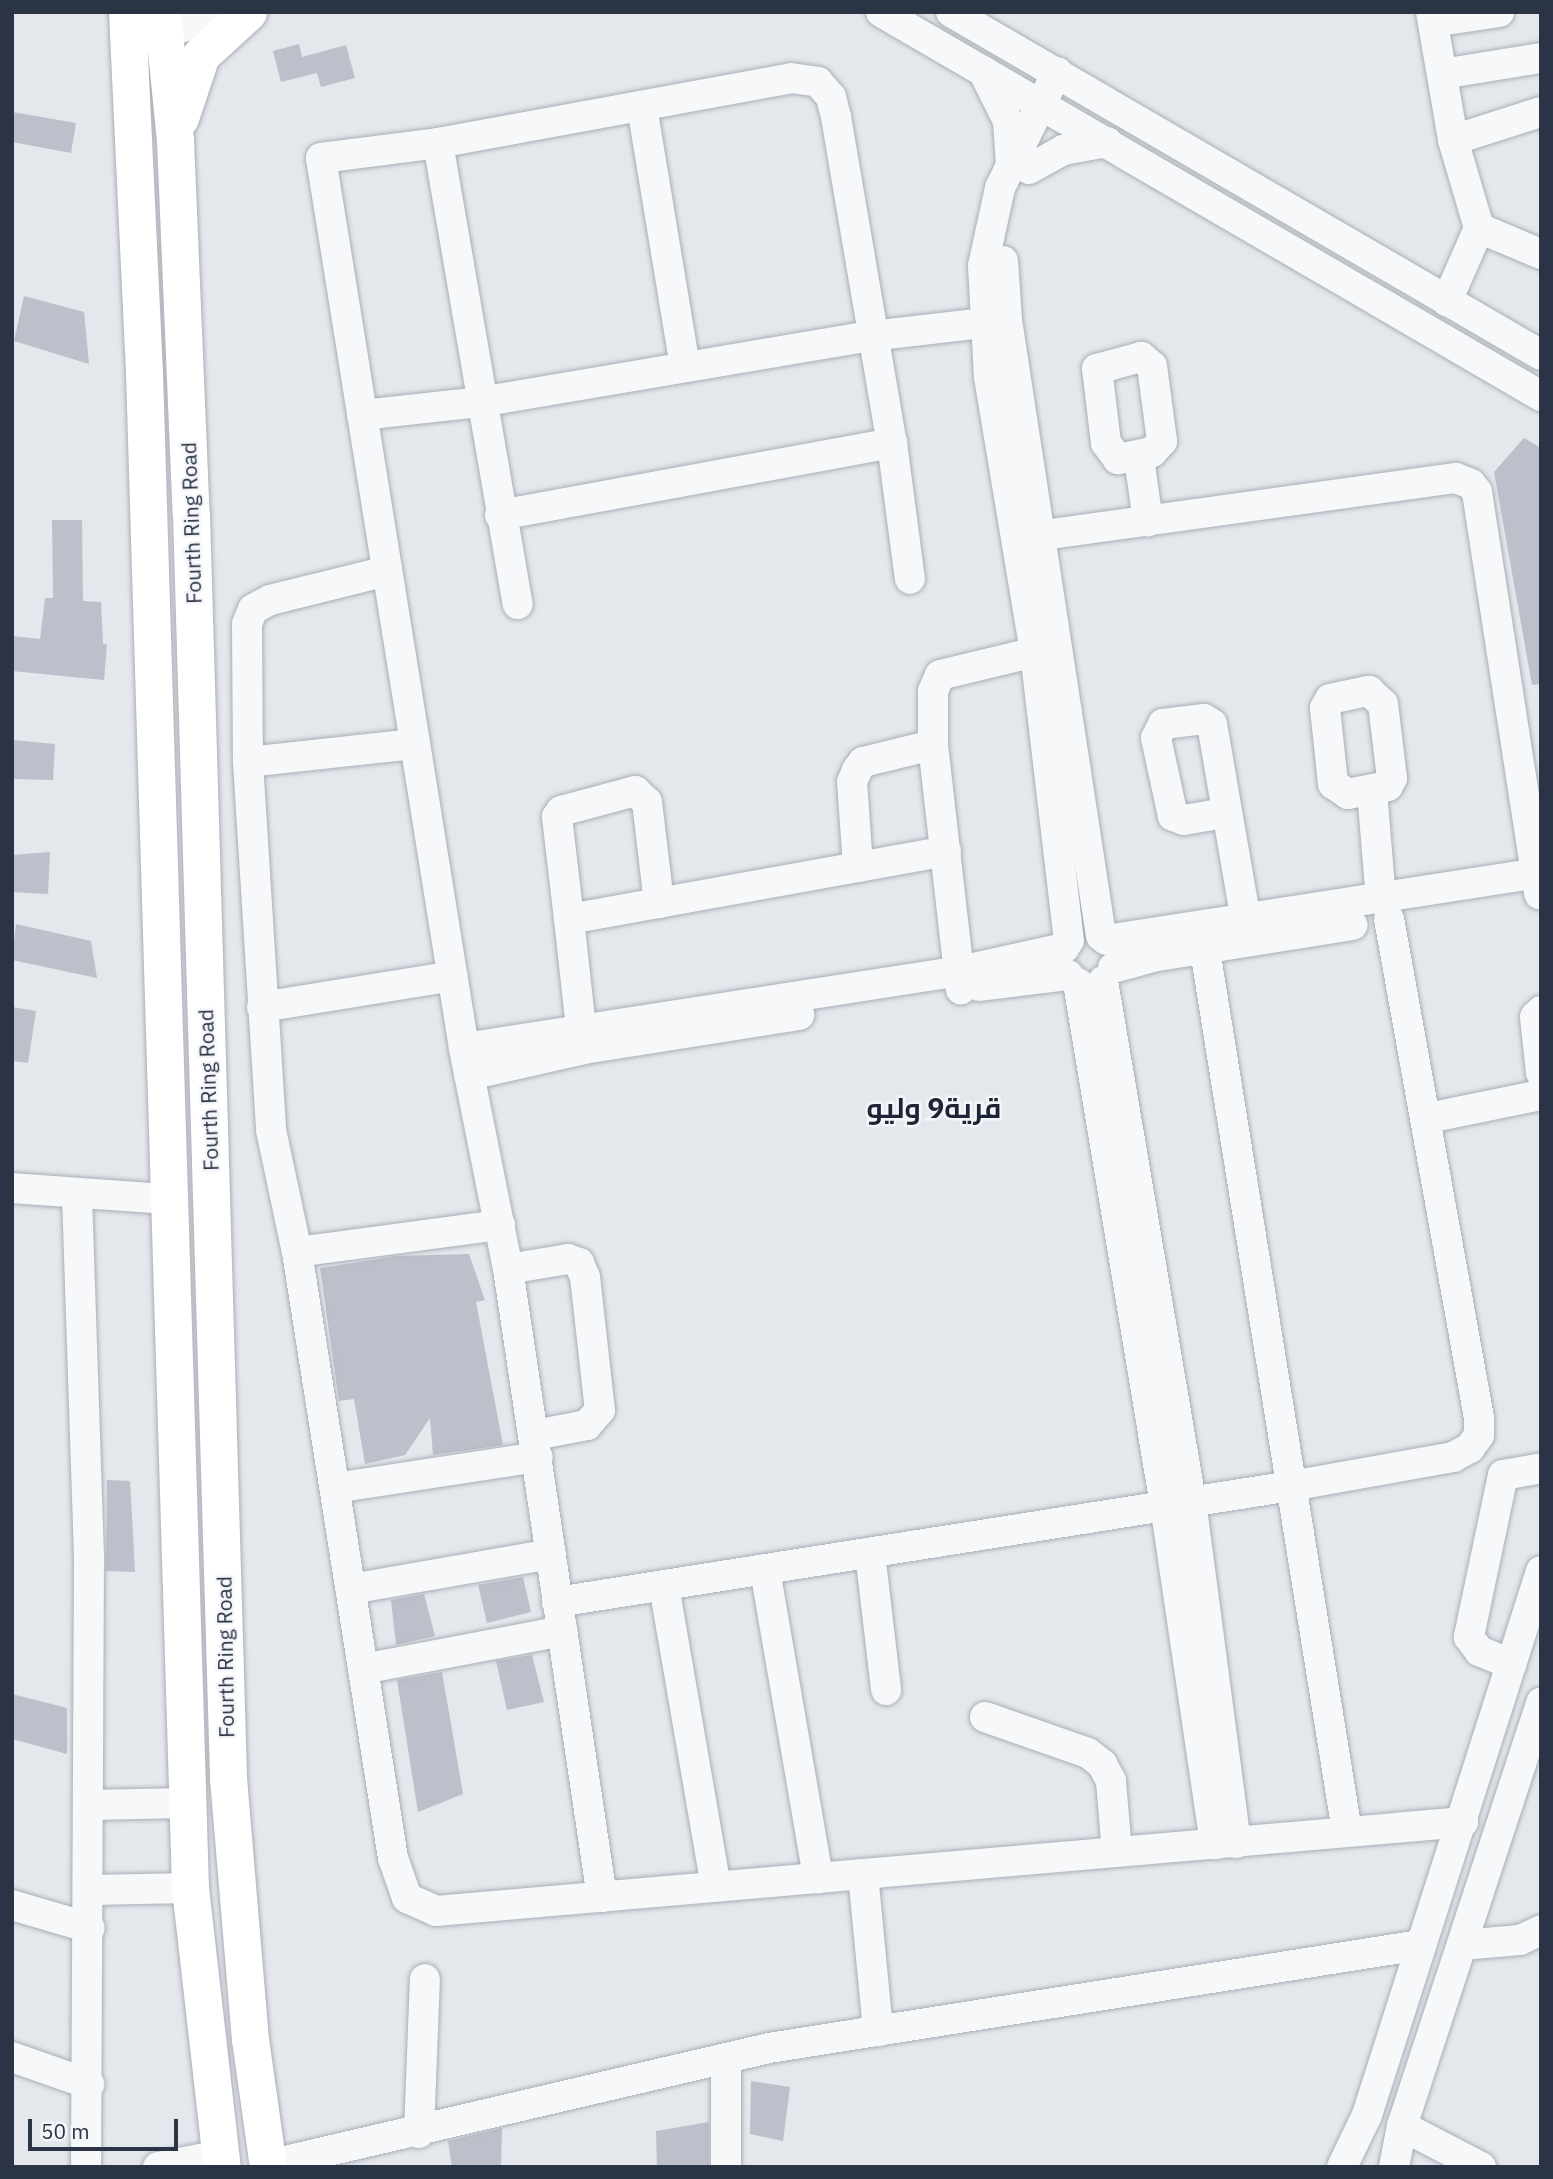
<!DOCTYPE html>
<meta charset="utf-8">
<style>
body{margin:0}
#map{position:relative;width:1553px;height:2179px;overflow:hidden;background:#e4e7ec;font-family:"IBM Plex Sans",Cairo,sans-serif}
div>[style]{position:absolute}
.building>*{inset:0;background:#bbc0ca}
.roads{filter:drop-shadow(0 0 2px #a9aeb7) drop-shadow(0 0 2px #a9aeb7)}
.minor>*{height:30px;margin:-15px;padding:0 15px;transform-origin:15px;border-radius:15px;background:#f7f8fa}
.major>*{height:37px;margin:-18.5px;padding:0 18.5px;transform-origin:18.5px;border-radius:18.5px;background:#fff}
span{translate:-50% -50%;white-space:nowrap;text-align:center;line-height:1.15;-webkit-text-stroke:5px #f4f6f9;paint-order:stroke}
.street-label{font-size:21px;color:#2b3445}
.district-label{font-size:28px;color:#1d2536;font-weight:700}
.frame{position:absolute;inset:0;border:14px solid #2b3445;pointer-events:none}
.scale{position:absolute;left:28px;top:2119px;width:150px;height:32px;box-sizing:border-box;border:4px solid #2b3445;border-top:0;padding-left:9px;font-size:21px;line-height:24px;white-space:nowrap;color:#2b3445;-webkit-text-stroke:5px #f4f6f9;paint-order:stroke}
</style>
<div id="map">
<div class="building">
<i style="clip-path:polygon(299px 44px,302px 57px,346px 45px,355px 78px,321px 87px,317px 73px,281px 82px,273px 51px)"></i>
<i style="clip-path:polygon(12px 112px,76px 123px,71px 153px,12px 142px)"></i>
<i style="clip-path:polygon(24px 296px,84px 312px,89px 364px,14px 341px)"></i>
<i style="clip-path:polygon(1524px 438px,1541px 448px,1541px 684px,1532px 685px,1494px 472px)"></i>
<i style="clip-path:polygon(52px 520px,82px 520px,83px 601px,101px 602px,103px 644px,107px 644px,104px 680px,12px 671px,12px 636px,40px 639px,45px 598px,53px 598px)"></i>
<i style="clip-path:polygon(12px 740px,55px 744px,53px 780px,12px 779px)"></i>
<i style="clip-path:polygon(50px 852px,48px 894px,12px 892px,12px 855px)"></i>
<i style="clip-path:polygon(16px 924px,91px 941px,97px 978px,12px 960px)"></i>
<i style="clip-path:polygon(12px 1007px,36px 1011px,28px 1063px,12px 1061px)"></i>
<i style="clip-path:polygon(469px 1254px,485px 1300px,476px 1302px,503px 1445px,433px 1455px,430px 1418px,405px 1455px,365px 1464px,354px 1399px,339px 1401px,320px 1268px,397px 1256px)"></i>
<i style="clip-path:polygon(107px 1480px,130px 1481px,135px 1572px,106px 1571px)"></i>
<i style="clip-path:polygon(523px 1577px,531px 1612px,487px 1623px,478px 1585px)"></i>
<i style="clip-path:polygon(424px 1594px,435px 1636px,396px 1645px,391px 1600px)"></i>
<i style="clip-path:polygon(532px 1655px,544px 1702px,507px 1710px,496px 1661px)"></i>
<i style="clip-path:polygon(442px 1672px,463px 1794px,418px 1812px,397px 1680px)"></i>
<i style="clip-path:polygon(12px 1694px,67px 1708px,67px 1754px,12px 1739px)"></i>
<i style="clip-path:polygon(751px 2081px,790px 2087px,783px 2141px,750px 2134px)"></i>
<i style="clip-path:polygon(709px 2122px,709px 2167px,657px 2167px,656px 2131px)"></i>
<i style="clip-path:polygon(502px 2128px,501px 2167px,452px 2167px,448px 2141px)"></i>
</div>
<div class="roads">
<div class="minor">
<i style="left:881px;top:12px;width:764px;rotate:30.19deg"></i>
<i style="left:951px;top:12px;width:682px;rotate:30.17deg"></i>
<i style="left:1431px;top:12px;width:130px;rotate:80.2deg"></i>
<i style="left:1453px;top:140px;width:92px;rotate:73.5deg"></i>
<i style="left:1479px;top:228px;width:80px;rotate:113.7deg"></i>
<i style="left:1433px;top:22px;width:67px;rotate:-8.6deg"></i>
<i style="left:143px;top:39px;width:96px;rotate:-16.4deg"></i>
<i style="left:983px;top:71px;width:56px;rotate:63.4deg"></i>
<i style="left:1008px;top:121px;width:44px;rotate:86.1deg"></i>
<i style="left:1057px;top:72px;width:129px;rotate:116.2deg"></i>
<i style="left:1000px;top:188px;width:80px;rotate:102.3deg"></i>
<i style="left:983px;top:266px;width:111px;rotate:86.9deg"></i>
<i style="left:989px;top:377px;width:279px;rotate:80.5deg"></i>
<i style="left:1035px;top:652px;width:291px;rotate:83.3deg"></i>
<i style="left:1442px;top:74px;width:100px;rotate:-9.2deg"></i>
<i style="left:642px;top:107px;width:263px;rotate:80.6deg"></i>
<i style="left:1453px;top:140px;width:92px;rotate:-17.7deg"></i>
<i style="left:438px;top:143px;width:468px;rotate:80.2deg"></i>
<i style="left:1029px;top:169px;width:39px;rotate:-29deg"></i>
<i style="left:1063px;top:150px;width:45px;rotate:-10.3deg"></i>
<i style="left:1479px;top:228px;width:67px;rotate:22.8deg"></i>
<i style="left:1003px;top:261px;width:59px;rotate:86.1deg"></i>
<i style="left:1007px;top:320px;width:623px;rotate:81.32deg"></i>
<i style="left:1141px;top:357px;width:14px;rotate:39deg"></i>
<i style="left:1152px;top:366px;width:76px;rotate:82.4deg"></i>
<i style="left:1162px;top:441px;width:15px;rotate:132deg"></i>
<i style="left:1152px;top:452px;width:35px;rotate:168deg"></i>
<i style="left:1118px;top:459px;width:20px;rotate:-127deg"></i>
<i style="left:1106px;top:443px;width:75px;rotate:-96.9deg"></i>
<i style="left:1097px;top:369px;width:46px;rotate:-15.3deg"></i>
<i style="left:362px;top:415px;width:119px;rotate:-6.3deg"></i>
<i style="left:480px;top:402px;width:398px;rotate:-9.6deg"></i>
<i style="left:872px;top:336px;width:131px;rotate:-6.6deg"></i>
<i style="left:1139px;top:458px;width:64px;rotate:81.9deg"></i>
<i style="left:500px;top:515px;width:399px;rotate:-10.4deg"></i>
<i style="left:1022px;top:538px;width:438px;rotate:-7.9deg"></i>
<i style="left:1456px;top:478px;width:16px;rotate:22deg"></i>
<i style="left:1471px;top:484px;width:10px;rotate:53deg"></i>
<i style="left:1477px;top:492px;width:407px;rotate:81.2deg"></i>
<i style="left:387px;top:571px;width:121px;rotate:166.1deg"></i>
<i style="left:270px;top:600px;width:19px;rotate:152deg"></i>
<i style="left:253px;top:609px;width:16px;rotate:112deg"></i>
<i style="left:247px;top:624px;width:138px;rotate:89.6deg"></i>
<i style="left:248px;top:762px;width:369px;rotate:86.4deg"></i>
<i style="left:271px;top:1130px;width:125px;rotate:78deg"></i>
<i style="left:297px;top:1252px;width:614px;rotate:81deg"></i>
<i style="left:393px;top:1858px;width:42px;rotate:70.7deg"></i>
<i style="left:407px;top:1898px;width:32px;rotate:24deg"></i>
<i style="left:436px;top:1911px;width:1031px;rotate:-4.95deg"></i>
<i style="left:1369px;top:691px;width:19px;rotate:43deg"></i>
<i style="left:1383px;top:704px;width:75px;rotate:83.1deg"></i>
<i style="left:1392px;top:778px;width:9px;rotate:117deg"></i>
<i style="left:1388px;top:786px;width:41px;rotate:168.7deg"></i>
<i style="left:1348px;top:794px;width:18px;rotate:-146deg"></i>
<i style="left:1333px;top:784px;width:76px;rotate:-96deg"></i>
<i style="left:1325px;top:708px;width:10px;rotate:-61deg"></i>
<i style="left:1330px;top:699px;width:40px;rotate:-12deg"></i>
<i style="left:933px;top:745px;width:54px;rotate:-90deg"></i>
<i style="left:933px;top:691px;width:17px;rotate:-66deg"></i>
<i style="left:940px;top:675px;width:98px;rotate:-13.6deg"></i>
<i style="left:248px;top:762px;width:168px;rotate:-6.2deg"></i>
<i style="left:1372px;top:791px;width:109px;rotate:85.3deg"></i>
<i style="left:1225px;top:813px;width:42px;rotate:170.3deg"></i>
<i style="left:1184px;top:820px;width:12px;rotate:-160deg"></i>
<i style="left:1173px;top:816px;width:80px;rotate:-102.3deg"></i>
<i style="left:1156px;top:738px;width:16px;rotate:-63deg"></i>
<i style="left:1163px;top:724px;width:41px;rotate:-7deg"></i>
<i style="left:1204px;top:719px;width:9px;rotate:32deg"></i>
<i style="left:1212px;top:724px;width:200px;rotate:80.2deg"></i>
<i style="left:858px;top:867px;width:85px;rotate:-94deg"></i>
<i style="left:852px;top:782px;width:13px;rotate:-67deg"></i>
<i style="left:857px;top:770px;width:10px;rotate:-53deg"></i>
<i style="left:863px;top:762px;width:72px;rotate:-13.7deg"></i>
<i style="left:933px;top:745px;width:246px;rotate:83.5deg"></i>
<i style="left:569px;top:919px;width:103px;rotate:-96.7deg"></i>
<i style="left:557px;top:817px;width:7px;rotate:-56deg"></i>
<i style="left:561px;top:811px;width:77px;rotate:-15.1deg"></i>
<i style="left:635px;top:791px;width:16px;rotate:43deg"></i>
<i style="left:647px;top:802px;width:102px;rotate:83.2deg"></i>
<i style="left:1106px;top:940px;width:440px;rotate:-8.8deg"></i>
<i style="left:1205px;top:950px;width:893px;rotate:80.85deg"></i>
<i style="left:1113px;top:968px;width:46px;rotate:-15.3deg"></i>
<i style="left:1157px;top:956px;width:198px;rotate:-9deg"></i>
<i style="left:1103px;top:981px;width:527px;rotate:80.39deg"></i>
<i style="left:1191px;top:1501px;width:345px;rotate:82.5deg"></i>
<i style="left:1078px;top:983px;width:529px;rotate:80.54deg"></i>
<i style="left:1165px;top:1505px;width:343px;rotate:81.6deg"></i>
<i style="left:979px;top:986px;width:90px;rotate:-7deg"></i>
<i style="left:262px;top:1007px;width:193px;rotate:-9.2deg"></i>
<i style="left:1541px;top:1011px;width:8px;rotate:135deg"></i>
<i style="left:1535px;top:1017px;width:56px;rotate:83.9deg"></i>
<i style="left:583px;top:1046px;width:128px;rotate:-96.3deg"></i>
<i style="left:569px;top:919px;width:383px;rotate:-10.2deg"></i>
<i style="left:464px;top:1048px;width:502px;rotate:-8.82deg"></i>
<i style="left:960px;top:971px;width:107px;rotate:-12.5deg"></i>
<i style="left:469px;top:1075px;width:118px;rotate:-12.7deg"></i>
<i style="left:584px;top:1049px;width:218px;rotate:-9deg"></i>
<i style="left:1428px;top:1118px;width:115px;rotate:-11.5deg"></i>
<i style="left:12px;top:1188px;width:155px;rotate:4.1deg"></i>
<i style="left:77px;top:1195px;width:364px;rotate:88.1deg"></i>
<i style="left:89px;top:1559px;width:608px;rotate:90.28deg"></i>
<i style="left:297px;top:1252px;width:205px;rotate:-7.6deg"></i>
<i style="left:508px;top:1269px;width:61px;rotate:-9.5deg"></i>
<i style="left:568px;top:1259px;width:12px;rotate:20deg"></i>
<i style="left:579px;top:1263px;width:15px;rotate:67deg"></i>
<i style="left:585px;top:1277px;width:134px;rotate:83.6deg"></i>
<i style="left:600px;top:1410px;width:20px;rotate:131deg"></i>
<i style="left:587px;top:1425px;width:53px;rotate:169.1deg"></i>
<i style="left:1503px;top:1475px;width:166px;rotate:101.9deg"></i>
<i style="left:1469px;top:1637px;width:17px;rotate:54deg"></i>
<i style="left:1479px;top:1651px;width:35px;rotate:22deg"></i>
<i style="left:1503px;top:1475px;width:39px;rotate:-10deg"></i>
<i style="left:335px;top:1488px;width:205px;rotate:-8.7deg"></i>
<i style="left:870px;top:1553px;width:138px;rotate:83.3deg"></i>
<i style="left:765px;top:1570px;width:313px;rotate:80.2deg"></i>
<i style="left:664px;top:1586px;width:305px;rotate:80.2deg"></i>
<i style="left:351px;top:1589px;width:203px;rotate:-9.9deg"></i>
<i style="left:557px;top:1602px;width:743px;rotate:-8.98deg"></i>
<i style="left:1291px;top:1486px;width:165px;rotate:-10.1deg"></i>
<i style="left:1453px;top:1457px;width:19px;rotate:-28deg"></i>
<i style="left:1470px;top:1448px;width:16px;rotate:-55deg"></i>
<i style="left:1479px;top:1435px;width:17px;rotate:-90deg"></i>
<i style="left:1479px;top:1418px;width:507px;rotate:-100.22deg"></i>
<i style="left:363px;top:1669px;width:203px;rotate:-10.8deg"></i>
<i style="left:985px;top:1717px;width:109px;rotate:19.3deg"></i>
<i style="left:1088px;top:1753px;width:18px;rotate:38deg"></i>
<i style="left:1102px;top:1764px;width:19px;rotate:62deg"></i>
<i style="left:1111px;top:1781px;width:71px;rotate:85.2deg"></i>
<i style="left:90px;top:1805px;width:97px;rotate:-1.2deg"></i>
<i style="left:863px;top:1874px;width:158px;rotate:84.5deg"></i>
<i style="left:90px;top:1890px;width:100px;rotate:-1.1deg"></i>
<i style="left:602px;top:1897px;width:635px;rotate:-98.51deg"></i>
<i style="left:508px;top:1269px;width:225px;rotate:-101.3deg"></i>
<i style="left:464px;top:1048px;width:901px;rotate:-99.13deg"></i>
<i style="left:321px;top:158px;width:118px;rotate:-7.3deg"></i>
<i style="left:438px;top:143px;width:359px;rotate:-10.4deg"></i>
<i style="left:791px;top:78px;width:27px;rotate:8deg"></i>
<i style="left:818px;top:82px;width:20px;rotate:49deg"></i>
<i style="left:831px;top:97px;width:21px;rotate:76deg"></i>
<i style="left:836px;top:117px;width:331px;rotate:80.3deg"></i>
<i style="left:892px;top:443px;width:137px;rotate:82.5deg"></i>
<i style="left:12px;top:1905px;width:81px;rotate:16.4deg"></i>
<i style="left:1462px;top:1945px;width:58px;rotate:-4.9deg"></i>
<i style="left:1520px;top:1940px;width:23px;rotate:-25deg"></i>
<i style="left:12px;top:2057px;width:82px;rotate:19.3deg"></i>
<i style="left:726px;top:2059px;width:108px;rotate:90deg"></i>
<i style="left:1402px;top:2126px;width:89px;rotate:27.4deg"></i>
<i style="left:419px;top:2133px;width:154px;rotate:-87.8deg"></i>
<i style="left:268px;top:2165px;width:514px;rotate:-13.14deg"></i>
<i style="left:769px;top:2048px;width:659px;rotate:-8.99deg"></i>
<i style="left:158px;top:2167px;width:63px;rotate:-11deg"></i>
<i style="left:1342px;top:2167px;width:58px;rotate:-64.3deg"></i>
<i style="left:1367px;top:2115px;width:571px;rotate:-72.26deg"></i>
<i style="left:1394px;top:2167px;width:42px;rotate:-79deg"></i>
<i style="left:1402px;top:2126px;width:446px;rotate:-71.8deg"></i>
</div>
<div class="major">
<i style="left:127px;top:12px;width:361px;rotate:87.3deg"></i>
<i style="left:144px;top:373px;width:1516px;rotate:88.26deg"></i>
<i style="left:190px;top:1888px;width:281px;rotate:83.5deg"></i>
<i style="left:162px;top:12px;width:129px;rotate:84.2deg"></i>
<i style="left:175px;top:140px;width:374px;rotate:87.6deg"></i>
<i style="left:191px;top:514px;width:1265px;rotate:88.32deg"></i>
<i style="left:228px;top:1778px;width:262px;rotate:85.2deg"></i>
<i style="left:250px;top:2039px;width:129px;rotate:82deg"></i>
<i style="left:180px;top:118px;width:66px;rotate:-71.6deg"></i>
<i style="left:201px;top:55px;width:64px;rotate:-42.5deg"></i>
</div>
</div>
<div class="street-label">
<span style="left:191px;top:523px;rotate:-92deg">Fourth Ring Road</span>
<span style="left:208px;top:1090px;rotate:-92deg">Fourth Ring Road</span>
<span style="left:225px;top:1657px;rotate:-91deg">Fourth Ring Road</span>
</div>
<div class="district-label">
<span style="left:934px;top:1108px">قرية9 وليو</span>
</div>
<div class="frame"></div>
<div class="scale">50 m</div>
</div>
